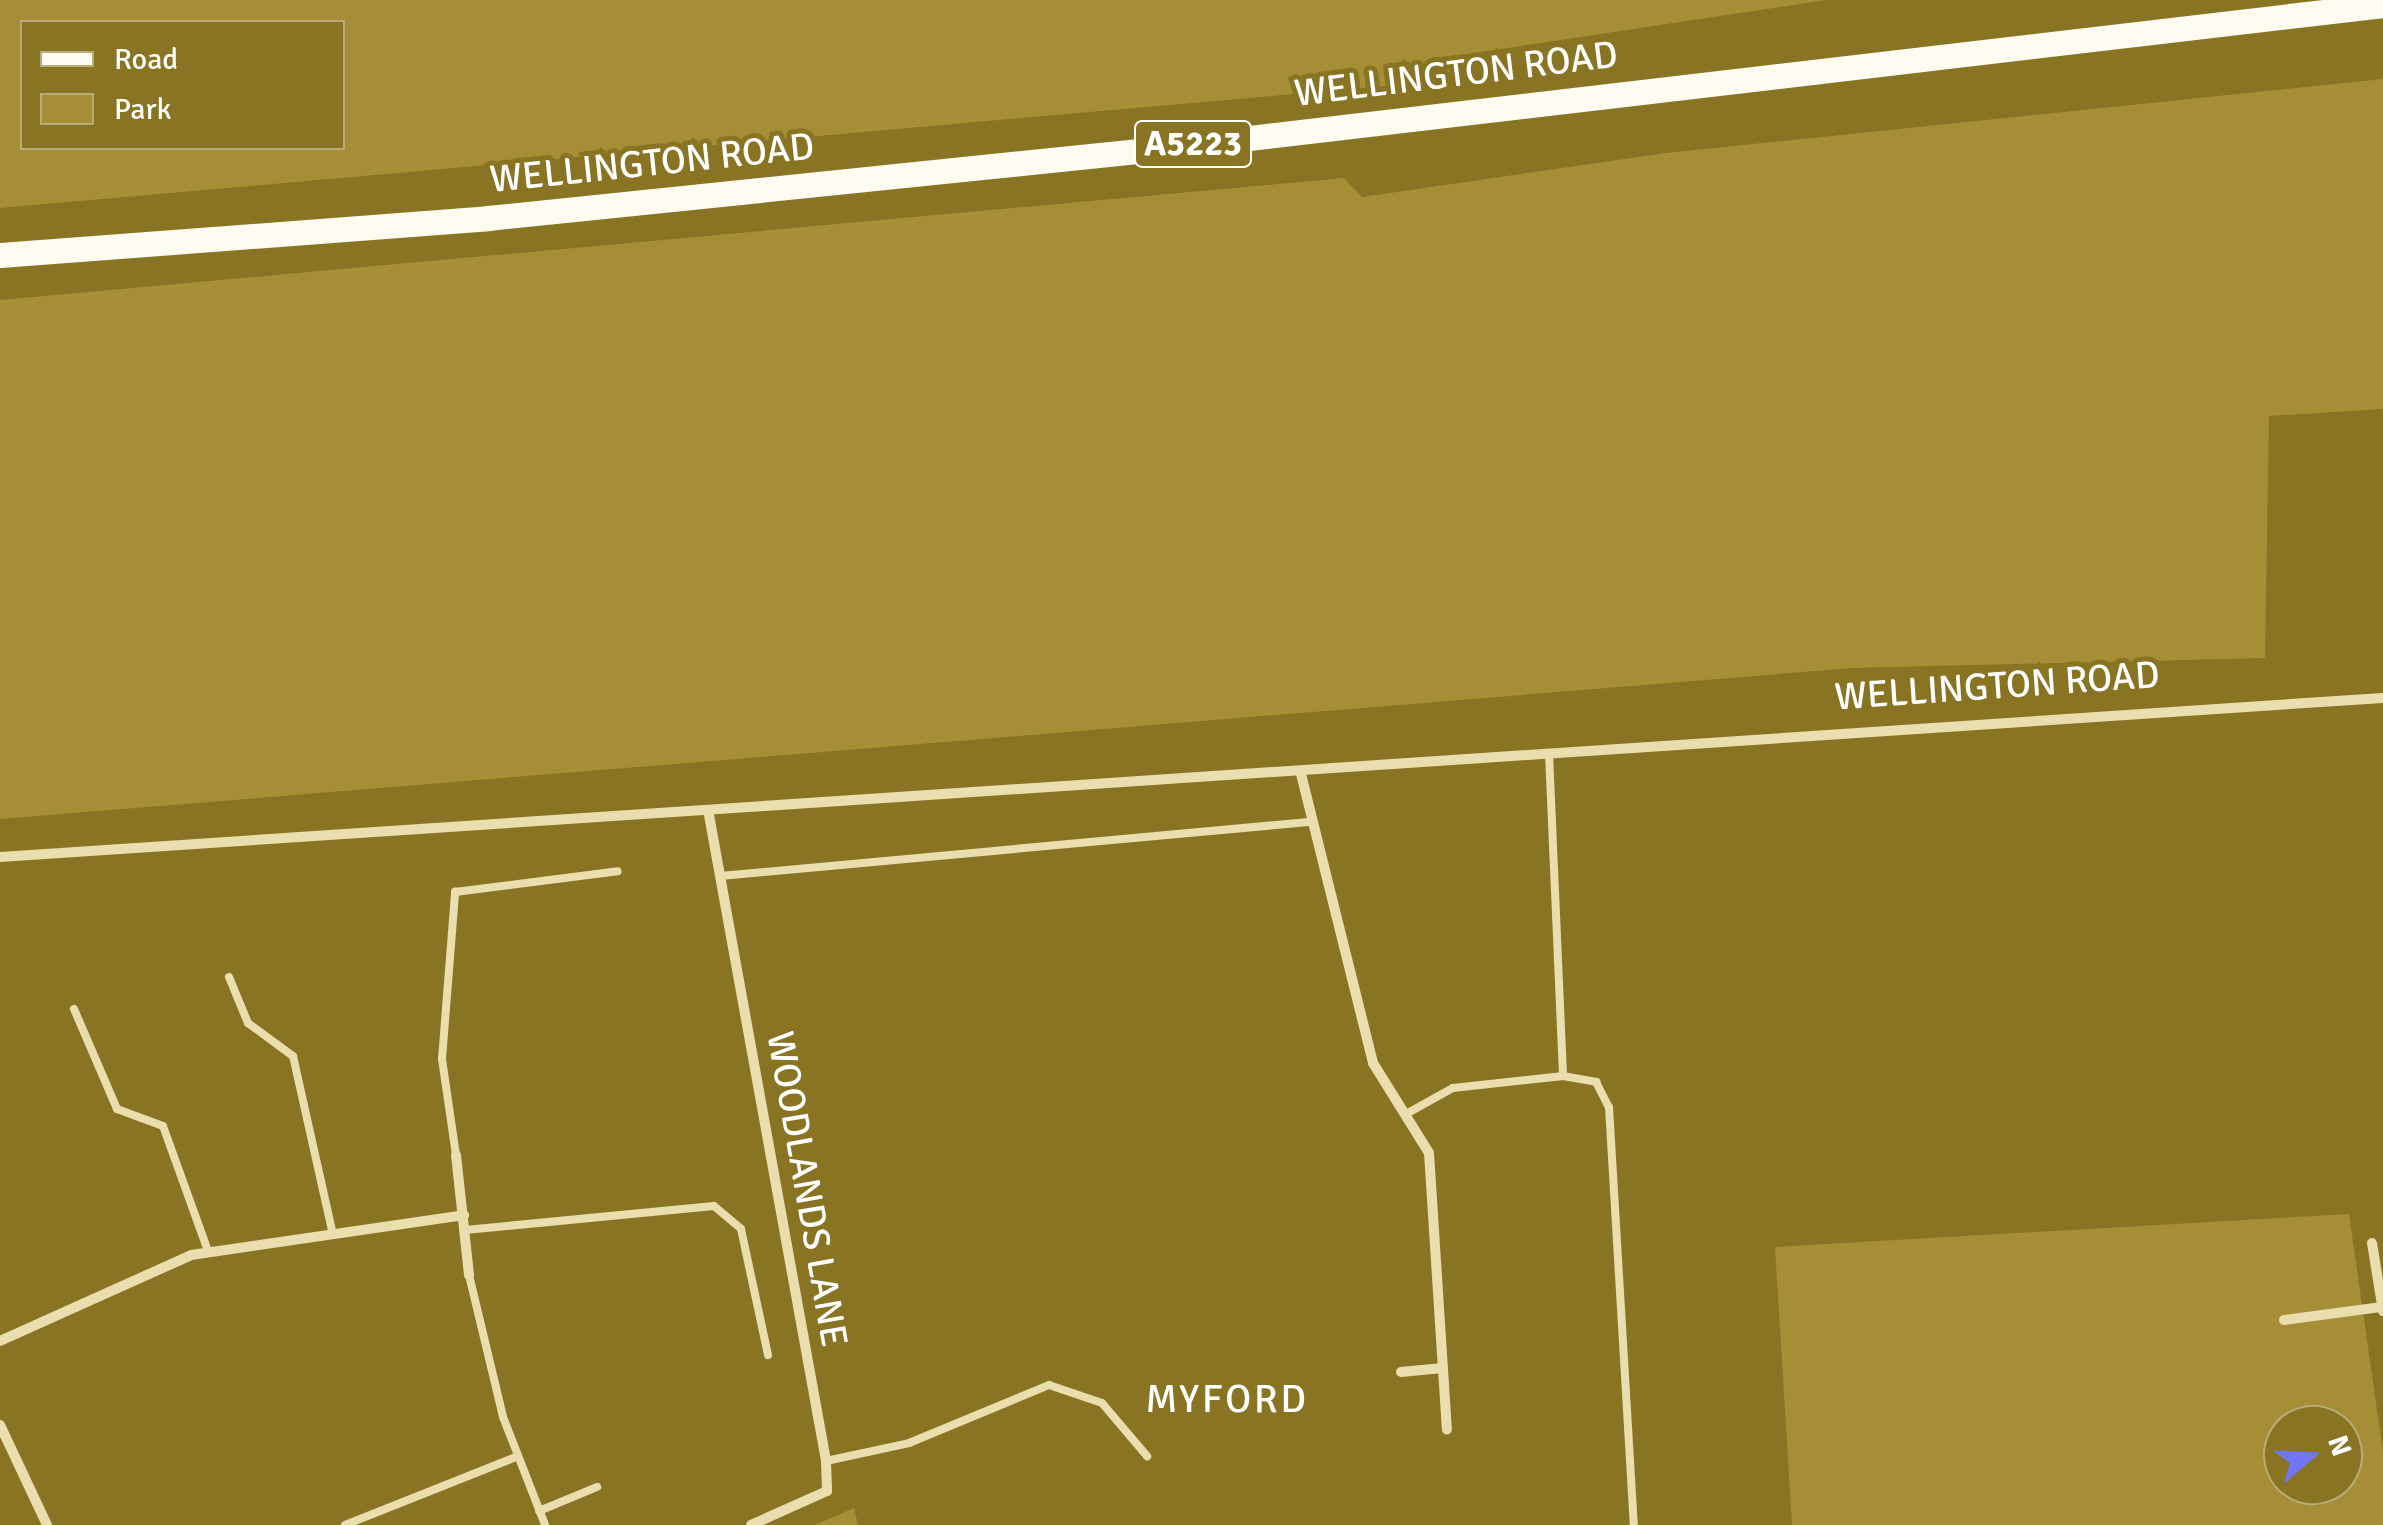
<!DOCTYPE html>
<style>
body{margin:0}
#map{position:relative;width:2383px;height:1525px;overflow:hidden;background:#887422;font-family:Signika,sans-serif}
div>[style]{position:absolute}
.green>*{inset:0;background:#a58e36}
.service>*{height:8px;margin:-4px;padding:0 4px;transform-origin:4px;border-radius:4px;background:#eaddae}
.minor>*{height:10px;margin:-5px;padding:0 5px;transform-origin:5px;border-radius:5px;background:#eaddae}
.primary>*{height:25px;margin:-12.5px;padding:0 12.5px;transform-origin:12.5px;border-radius:12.5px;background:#fefcf1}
span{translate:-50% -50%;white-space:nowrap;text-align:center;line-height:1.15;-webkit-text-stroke:10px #887422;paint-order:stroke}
.shield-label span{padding:2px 8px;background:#887422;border:2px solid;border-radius:8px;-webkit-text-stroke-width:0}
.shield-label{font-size:35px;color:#fff;font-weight:700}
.street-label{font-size:38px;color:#fff}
.neighbourhood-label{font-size:40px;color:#fff;letter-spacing:2.5px}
.legend{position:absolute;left:20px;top:20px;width:325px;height:130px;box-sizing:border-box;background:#887422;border:2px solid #b8ac7a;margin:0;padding:12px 18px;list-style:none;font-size:30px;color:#fff}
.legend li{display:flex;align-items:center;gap:20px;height:50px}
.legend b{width:50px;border:2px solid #b8ac7a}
.north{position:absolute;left:2263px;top:1405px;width:100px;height:100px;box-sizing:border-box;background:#887422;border:2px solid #b8ac7a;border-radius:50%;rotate:71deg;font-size:28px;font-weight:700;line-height:40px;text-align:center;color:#fff}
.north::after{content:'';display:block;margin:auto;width:35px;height:45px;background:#7076f5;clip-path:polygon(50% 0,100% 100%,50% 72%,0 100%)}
</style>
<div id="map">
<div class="green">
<i style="clip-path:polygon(evenodd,0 0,1826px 0,1461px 55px,1465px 79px,0 208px,0 0,22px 22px,342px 22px,342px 148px,22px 148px,22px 22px)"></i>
<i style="clip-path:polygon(2383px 79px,2383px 409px,2269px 416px,2265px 658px,1853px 668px,0 819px,0 300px,1344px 178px,1362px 197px,1666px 153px)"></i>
<i style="clip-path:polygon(evenodd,2349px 1214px,2383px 1452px,2383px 1525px,1792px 1525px,1775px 1247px,2349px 1214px,2283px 1425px,2343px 1425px,2343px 1485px,2283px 1485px,2283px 1425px)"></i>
<i style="clip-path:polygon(854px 1508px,858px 1525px,815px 1525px)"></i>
</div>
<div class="service">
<i style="left:1549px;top:754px;width:322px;rotate:87.5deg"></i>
<i style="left:720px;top:876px;width:591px;rotate:-5.24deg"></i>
<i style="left:229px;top:977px;width:50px;rotate:67.6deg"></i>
<i style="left:248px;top:1023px;width:56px;rotate:36.3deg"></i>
<i style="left:293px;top:1056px;width:178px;rotate:77.4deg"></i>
<i style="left:74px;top:1009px;width:109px;rotate:66.7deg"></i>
<i style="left:117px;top:1109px;width:49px;rotate:20.3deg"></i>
<i style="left:163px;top:1126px;width:133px;rotate:70.2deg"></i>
<i style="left:1406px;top:1114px;width:54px;rotate:-29deg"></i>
<i style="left:1453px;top:1088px;width:111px;rotate:-6.2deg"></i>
<i style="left:1563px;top:1076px;width:34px;rotate:10deg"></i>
<i style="left:1596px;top:1082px;width:28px;rotate:63deg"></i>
<i style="left:1609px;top:1107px;width:419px;rotate:86.6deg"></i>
<i style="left:456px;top:1155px;width:97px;rotate:-98.3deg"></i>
<i style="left:442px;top:1059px;width:168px;rotate:-85.5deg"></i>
<i style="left:455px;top:892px;width:164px;rotate:-7.3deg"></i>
<i style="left:465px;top:1230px;width:250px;rotate:-5.5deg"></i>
<i style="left:714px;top:1206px;width:35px;rotate:40deg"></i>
<i style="left:741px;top:1229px;width:129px;rotate:77.9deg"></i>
<i style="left:469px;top:1275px;width:146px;rotate:76.5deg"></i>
<i style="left:503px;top:1417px;width:116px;rotate:68.7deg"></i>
<i style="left:826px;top:1461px;width:85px;rotate:-12.2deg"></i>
<i style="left:909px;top:1443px;width:152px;rotate:-22.5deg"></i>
<i style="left:1049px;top:1385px;width:56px;rotate:18.8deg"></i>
<i style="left:1102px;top:1403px;width:70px;rotate:49.7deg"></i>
<i style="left:539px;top:1511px;width:63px;rotate:-22.5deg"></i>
<i style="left:345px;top:1525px;width:184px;rotate:-21.7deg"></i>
</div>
<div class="minor">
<i style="left:1301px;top:774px;width:298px;rotate:76deg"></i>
<i style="left:1373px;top:1063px;width:106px;rotate:58.1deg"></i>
<i style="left:1429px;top:1153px;width:277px;rotate:86.3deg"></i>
<i style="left:709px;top:815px;width:657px;rotate:79.73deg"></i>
<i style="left:826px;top:1461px;width:30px;rotate:88deg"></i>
<i style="left:827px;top:1491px;width:83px;rotate:155.9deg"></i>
<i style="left:0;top:857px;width:2388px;rotate:-3.82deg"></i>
<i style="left:456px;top:1155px;width:121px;rotate:83.8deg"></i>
<i style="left:2372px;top:1243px;width:69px;rotate:80.8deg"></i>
<i style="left:2284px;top:1320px;width:99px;rotate:-7.6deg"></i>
<i style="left:0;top:1341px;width:209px;rotate:-24.2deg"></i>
<i style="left:191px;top:1255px;width:276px;rotate:-8.3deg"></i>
<i style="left:1401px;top:1372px;width:42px;rotate:-5.4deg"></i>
<i style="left:0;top:1425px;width:110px;rotate:64.8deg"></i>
</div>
<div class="primary">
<i style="left:0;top:255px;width:489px;rotate:-4.3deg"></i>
<i style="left:488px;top:218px;width:662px;rotate:-5.89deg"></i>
<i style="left:1147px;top:150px;width:1244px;rotate:-6.69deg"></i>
</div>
<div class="shield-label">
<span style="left:1193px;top:144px">A5223</span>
</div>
<div class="street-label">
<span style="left:1456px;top:74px;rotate:-7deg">WELLINGTON ROAD</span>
<span style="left:652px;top:163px;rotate:-6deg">WELLINGTON ROAD</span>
<span style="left:1997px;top:686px;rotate:-4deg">WELLINGTON ROAD</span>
<span style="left:807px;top:1189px;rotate:80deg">WOODLANDS LANE</span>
</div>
<div class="neighbourhood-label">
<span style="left:1227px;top:1399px">MYFORD</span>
</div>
<ul class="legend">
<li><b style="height:12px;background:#fefcf1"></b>Road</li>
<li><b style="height:28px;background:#a58e36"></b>Park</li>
</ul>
<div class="north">N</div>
</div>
